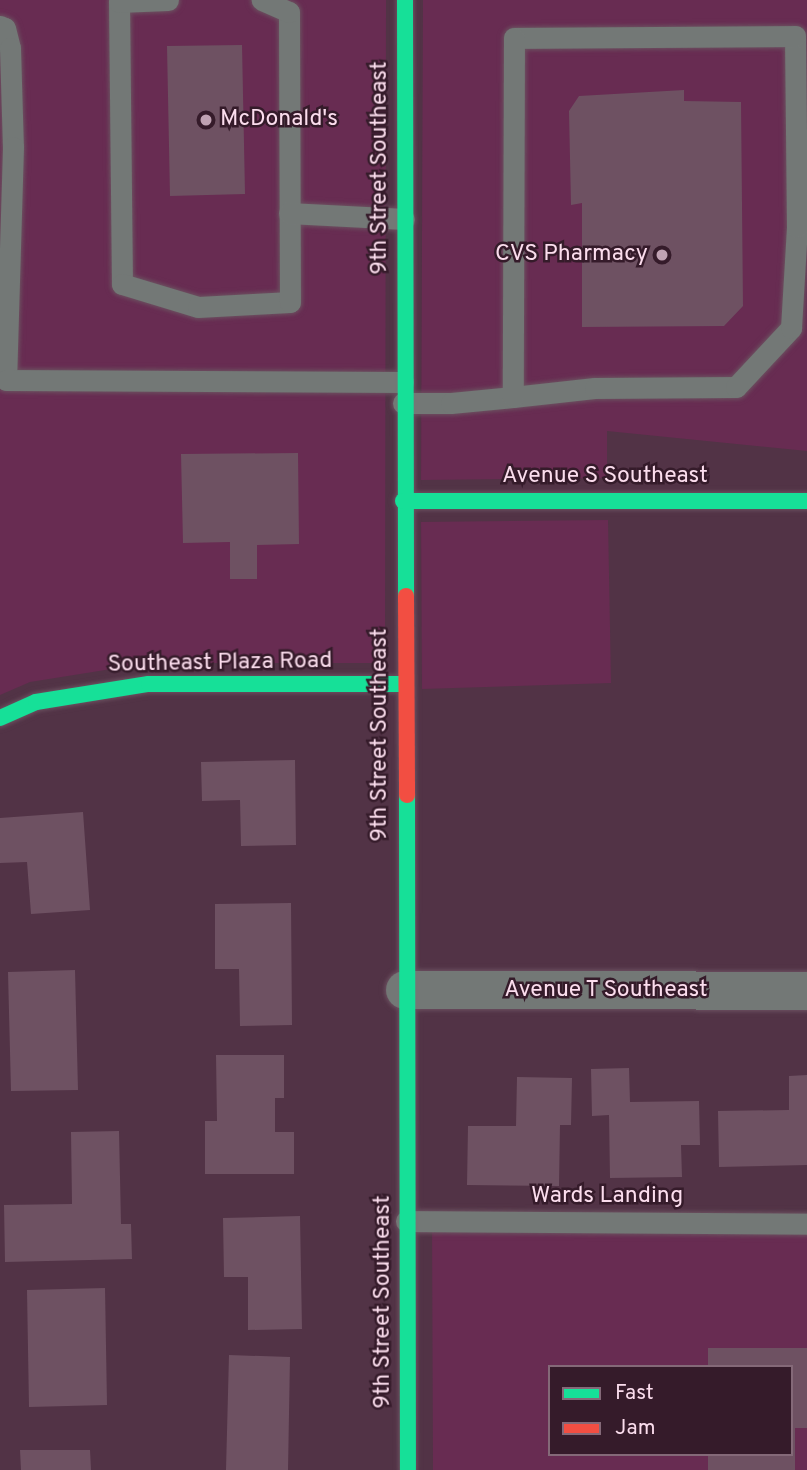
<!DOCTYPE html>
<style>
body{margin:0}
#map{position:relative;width:807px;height:1470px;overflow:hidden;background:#523346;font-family:Overpass,sans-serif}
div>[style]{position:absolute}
.built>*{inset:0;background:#682c52}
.building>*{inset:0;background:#6e5162}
.roads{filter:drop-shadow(0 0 2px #6b5160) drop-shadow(0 0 2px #6b5160)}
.lane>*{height:21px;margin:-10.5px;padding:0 10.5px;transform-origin:10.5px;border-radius:10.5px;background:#737876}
.street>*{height:38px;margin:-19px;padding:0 19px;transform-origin:19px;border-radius:19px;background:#737876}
.fast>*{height:16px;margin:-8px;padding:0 8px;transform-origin:8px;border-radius:8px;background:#16e098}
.jam>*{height:16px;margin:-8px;padding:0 8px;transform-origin:8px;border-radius:8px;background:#f24e42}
.dots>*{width:19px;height:19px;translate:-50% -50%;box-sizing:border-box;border:4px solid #351b2a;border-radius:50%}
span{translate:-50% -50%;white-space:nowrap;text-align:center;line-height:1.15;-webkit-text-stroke:5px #351b2a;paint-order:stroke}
.poi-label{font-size:23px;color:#fbdded}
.left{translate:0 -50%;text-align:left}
.right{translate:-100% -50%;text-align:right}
.street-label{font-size:23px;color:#fbdded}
.legend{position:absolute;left:548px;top:1365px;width:245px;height:91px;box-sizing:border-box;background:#351b2a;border:2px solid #846978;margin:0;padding:9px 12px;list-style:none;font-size:21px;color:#fbdded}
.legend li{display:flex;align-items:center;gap:14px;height:35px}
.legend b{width:35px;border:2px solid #846978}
</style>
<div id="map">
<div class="built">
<i style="clip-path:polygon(0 0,386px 0,385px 663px,149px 663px,30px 682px,0 695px)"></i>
<i style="clip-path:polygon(423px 0,807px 0,807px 451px,607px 431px,607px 478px,421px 480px)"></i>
<i style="clip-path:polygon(608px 520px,611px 683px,422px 689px,421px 522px)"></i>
<i style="clip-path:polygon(evenodd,432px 1216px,807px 1223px,807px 1470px,433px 1470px,432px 1216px,550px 1367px,791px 1367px,791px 1454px,550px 1454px,550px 1367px)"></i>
</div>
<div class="building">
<i style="clip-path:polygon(242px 45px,245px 194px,170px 196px,167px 46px)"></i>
<i style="clip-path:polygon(684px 90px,684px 101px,741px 102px,743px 306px,724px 326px,582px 327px,582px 203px,571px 205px,569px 111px,579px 96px)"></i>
<i style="clip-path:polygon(298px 453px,299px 544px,257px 545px,257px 579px,230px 579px,230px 542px,183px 543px,181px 454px)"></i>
<i style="clip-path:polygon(295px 760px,296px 845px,241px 846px,240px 800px,202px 801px,201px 762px)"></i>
<i style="clip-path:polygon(83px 812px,90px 910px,31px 914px,27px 862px,0 863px,0 818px)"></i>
<i style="clip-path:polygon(291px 903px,292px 1025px,240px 1026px,239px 969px,215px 969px,215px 904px)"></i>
<i style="clip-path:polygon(75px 970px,78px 1090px,11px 1091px,8px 972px)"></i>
<i style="clip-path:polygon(216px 1055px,284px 1055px,284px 1098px,275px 1098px,275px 1132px,294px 1132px,294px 1174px,205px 1174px,205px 1121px,217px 1121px)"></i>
<i style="clip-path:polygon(629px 1068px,630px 1102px,699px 1101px,700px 1145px,681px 1145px,682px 1177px,610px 1178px,609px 1115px,592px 1116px,591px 1069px)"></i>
<i style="clip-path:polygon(807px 1075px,807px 1165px,719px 1167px,718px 1111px,789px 1110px,789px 1076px)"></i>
<i style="clip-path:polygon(517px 1077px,572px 1078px,571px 1125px,560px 1125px,559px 1186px,467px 1185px,468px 1126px,516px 1126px)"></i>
<i style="clip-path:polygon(119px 1131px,121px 1224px,131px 1224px,132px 1259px,5px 1262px,4px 1205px,72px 1204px,71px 1132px)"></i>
<i style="clip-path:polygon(300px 1216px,302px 1329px,248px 1330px,248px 1277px,224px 1277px,223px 1218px)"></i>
<i style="clip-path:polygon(105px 1288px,107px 1405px,29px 1407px,27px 1290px)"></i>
<i style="clip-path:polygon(708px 1348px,807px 1348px,807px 1428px,795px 1428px,795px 1470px,708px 1470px,708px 1454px,791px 1454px,791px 1367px,708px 1367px)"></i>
<i style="clip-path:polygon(229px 1355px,290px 1357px,288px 1470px,226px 1470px)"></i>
<i style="clip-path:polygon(20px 1450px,90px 1450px,91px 1470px,21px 1470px)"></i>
</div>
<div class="roads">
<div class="lane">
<i style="left:119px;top:0;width:284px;rotate:89.4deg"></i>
<i style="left:122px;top:284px;width:79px;rotate:16.8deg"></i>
<i style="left:198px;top:307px;width:92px;rotate:-3.1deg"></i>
<i style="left:290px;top:302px;width:290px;rotate:-90.2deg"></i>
<i style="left:289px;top:12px;width:30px;rotate:-156deg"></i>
<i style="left:119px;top:2px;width:49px;rotate:-2.3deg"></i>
<i style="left:0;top:26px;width:5px;rotate:22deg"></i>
<i style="left:5px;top:28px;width:21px;rotate:76deg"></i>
<i style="left:10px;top:48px;width:99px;rotate:88.3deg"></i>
<i style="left:13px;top:147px;width:233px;rotate:91.7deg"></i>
<i style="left:6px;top:380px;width:397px;rotate:0.3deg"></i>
<i style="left:289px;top:213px;width:115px;rotate:3deg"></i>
<i style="left:403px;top:403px;width:48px"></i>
<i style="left:451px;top:403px;width:62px;rotate:-5.5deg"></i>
<i style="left:513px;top:397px;width:82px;rotate:-6.3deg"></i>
<i style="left:595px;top:388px;width:141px;rotate:-0.4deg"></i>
<i style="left:736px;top:387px;width:81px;rotate:-47deg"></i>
<i style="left:791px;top:328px;width:101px;rotate:-86.6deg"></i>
<i style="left:797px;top:227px;width:191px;rotate:-90.6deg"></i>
<i style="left:795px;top:36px;width:281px;rotate:179.6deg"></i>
<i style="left:514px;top:38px;width:359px;rotate:90.2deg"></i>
<i style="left:406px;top:1221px;width:401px;rotate:0.4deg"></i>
</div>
<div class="street">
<i style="left:405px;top:990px;width:402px;rotate:0.1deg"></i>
</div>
<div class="fast">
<i style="left:405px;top:0;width:596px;rotate:89.9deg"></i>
<i style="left:403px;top:501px;width:404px"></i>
<i style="left:0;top:718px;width:39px;rotate:-24deg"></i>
<i style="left:36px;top:702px;width:114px;rotate:-9.1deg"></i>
<i style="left:149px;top:684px;width:254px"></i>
<i style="left:407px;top:795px;width:675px;rotate:89.92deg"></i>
</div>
<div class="jam">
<i style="left:406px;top:596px;width:199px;rotate:89.7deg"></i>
</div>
</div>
<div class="dots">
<i style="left:206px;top:120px;background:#c0a2b3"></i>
<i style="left:662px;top:255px;background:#c0a2b3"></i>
</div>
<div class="poi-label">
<span class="left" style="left:220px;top:120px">McDonald's</span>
<span class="right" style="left:648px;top:255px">CVS Pharmacy</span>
</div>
<div class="street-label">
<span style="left:381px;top:168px;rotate:-90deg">9th Street Southeast</span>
<span style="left:605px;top:477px">Avenue S Southeast</span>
<span style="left:220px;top:664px;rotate:-1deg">Southeast Plaza Road</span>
<span style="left:381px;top:735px;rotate:-90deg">9th Street Southeast</span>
<span style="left:606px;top:991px">Avenue T Southeast</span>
<span style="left:607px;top:1197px">Wards Landing</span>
<span style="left:384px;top:1302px;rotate:-90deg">9th Street Southeast</span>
</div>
<ul class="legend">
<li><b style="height:9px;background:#16e098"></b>Fast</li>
<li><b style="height:9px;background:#f24e42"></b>Jam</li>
</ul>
</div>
